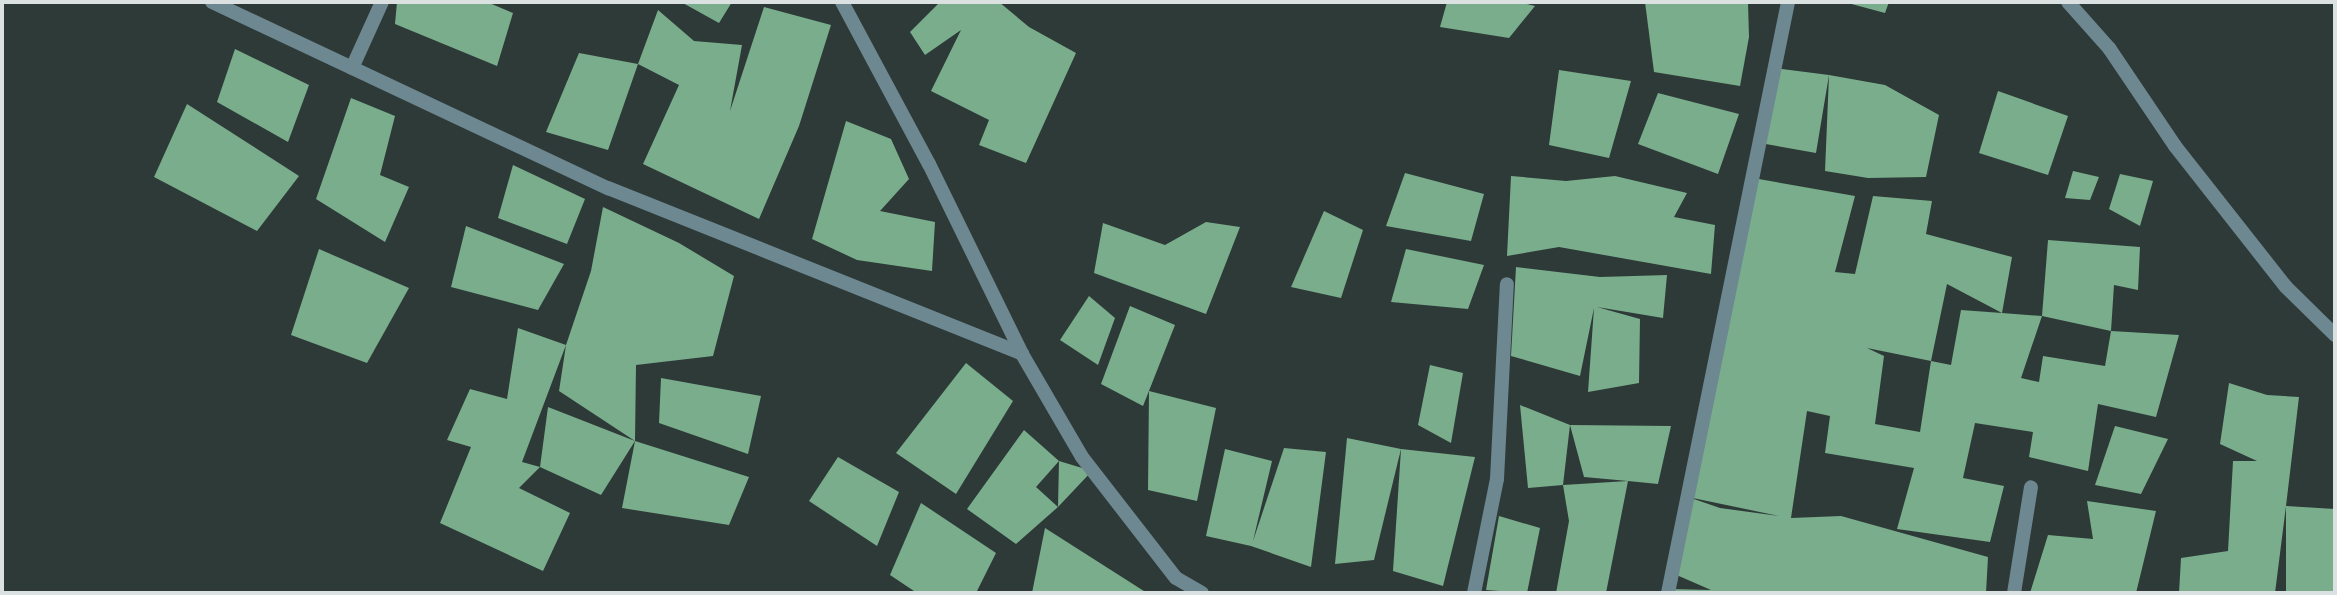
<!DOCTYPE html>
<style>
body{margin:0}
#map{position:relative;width:2337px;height:595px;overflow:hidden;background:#2e3a38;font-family:"PT Sans",sans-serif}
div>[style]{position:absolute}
.building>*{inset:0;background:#79ad8c}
.minor>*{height:14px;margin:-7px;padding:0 7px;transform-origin:7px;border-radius:7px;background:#6d8890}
span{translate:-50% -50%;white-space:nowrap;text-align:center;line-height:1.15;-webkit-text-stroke:7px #1a1f1f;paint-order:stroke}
.frame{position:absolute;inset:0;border:4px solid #dae1e0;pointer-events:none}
</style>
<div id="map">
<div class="building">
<i style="clip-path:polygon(397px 2px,487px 2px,513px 13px,497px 66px,395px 24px)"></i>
<i style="clip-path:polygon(681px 2px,732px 2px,719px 23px)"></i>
<i style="clip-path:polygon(940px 2px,999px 2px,1029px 27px,1076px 53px,1026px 163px,979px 145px,989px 120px,931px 91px,961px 30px,925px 55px,910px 32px)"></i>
<i style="clip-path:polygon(1447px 2px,1519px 2px,1535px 6px,1509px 38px,1440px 27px)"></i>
<i style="clip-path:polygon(1645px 2px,1748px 2px,1749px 37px,1740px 86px,1654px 72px)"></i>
<i style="clip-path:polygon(1844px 2px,1889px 2px,1885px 13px)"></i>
<i style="clip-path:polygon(764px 7px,831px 25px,799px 126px,759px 219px,643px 164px,679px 85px,638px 64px,658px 10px,694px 41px,742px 45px,730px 111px)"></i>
<i style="clip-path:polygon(235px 49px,309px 85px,288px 142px,217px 102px)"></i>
<i style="clip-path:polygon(579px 53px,638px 64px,608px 150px,546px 132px)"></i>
<i style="clip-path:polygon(1775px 68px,1829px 75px,1885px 85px,1939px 115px,1926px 177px,1868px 178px,1825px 171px,1829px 75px,1816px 153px,1760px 143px)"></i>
<i style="clip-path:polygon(1559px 70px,1631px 81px,1609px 158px,1549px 145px)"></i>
<i style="clip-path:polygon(1998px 91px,2068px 116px,2048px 175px,1979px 153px)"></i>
<i style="clip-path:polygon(1658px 93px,1739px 114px,1718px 174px,1638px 144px)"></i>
<i style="clip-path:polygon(351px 98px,395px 116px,380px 175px,409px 187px,385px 242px,316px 199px)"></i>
<i style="clip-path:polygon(187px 104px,299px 176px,257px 231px,154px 177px)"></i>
<i style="clip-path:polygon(846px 121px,891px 139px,909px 179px,880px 211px,935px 222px,932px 271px,857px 260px,812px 239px)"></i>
<i style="clip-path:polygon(513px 165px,585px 199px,567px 244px,498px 218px)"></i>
<i style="clip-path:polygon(2073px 171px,2099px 177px,2090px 200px,2065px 198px)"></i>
<i style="clip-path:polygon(1405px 173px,1484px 194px,1471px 241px,1386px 226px)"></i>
<i style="clip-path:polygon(2120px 174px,2153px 181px,2140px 226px,2109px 209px)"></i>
<i style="clip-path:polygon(1511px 176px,1566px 181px,1615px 176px,1687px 193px,1674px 217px,1715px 225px,1711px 274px,1559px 247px,1507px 256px)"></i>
<i style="clip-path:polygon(evenodd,1753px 178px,1855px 196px,1835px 272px,1855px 274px,1873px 196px,1932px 201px,1926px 234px,2012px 257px,2002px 313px,2042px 316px,2021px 378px,2039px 382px,2043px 356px,2105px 366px,2111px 331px,2042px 316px,2048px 240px,2140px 247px,2138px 290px,2114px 285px,2111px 331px,2179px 335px,2156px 417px,2098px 404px,2088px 471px,2029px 457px,2033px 432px,1975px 423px,1963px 478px,2004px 486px,1990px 542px,1897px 529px,1914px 468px,1825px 453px,1830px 416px,1807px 411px,1791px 518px,1841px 516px,1988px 557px,1986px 593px,1669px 593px,1670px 589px,1711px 590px,1672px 573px,1688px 497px,1720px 508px,1779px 516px,1688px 497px,1753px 178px,1947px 284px,2002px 313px,1961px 310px,1951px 365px,1931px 361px,1920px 432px,1875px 424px,1884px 356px,1867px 348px,1931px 361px,1947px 284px)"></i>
<i style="clip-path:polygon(603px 207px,679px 243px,734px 276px,713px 356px,636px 365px,635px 441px,601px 495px,540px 467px,548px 407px,635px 441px,559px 391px,566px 345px,522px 462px,540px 467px,519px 488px,570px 513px,543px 571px,440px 523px,471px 447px,447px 440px,470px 389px,507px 399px,518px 328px,566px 345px,591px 271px)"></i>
<i style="clip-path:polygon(1324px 211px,1363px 230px,1341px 298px,1291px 287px)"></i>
<i style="clip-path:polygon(1206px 222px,1240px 227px,1206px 314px,1094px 273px,1103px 223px,1165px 245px)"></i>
<i style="clip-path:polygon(466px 226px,564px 264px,538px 310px,451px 287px)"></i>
<i style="clip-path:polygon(319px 249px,409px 288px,367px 363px,291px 335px)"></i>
<i style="clip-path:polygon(1406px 249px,1484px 265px,1468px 309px,1391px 302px)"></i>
<i style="clip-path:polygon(1516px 267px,1600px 277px,1667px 275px,1663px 318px,1597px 307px,1640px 319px,1639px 383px,1588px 392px,1594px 308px,1580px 376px,1511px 356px)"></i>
<i style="clip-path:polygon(1089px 296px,1115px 318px,1098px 365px,1060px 340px)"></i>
<i style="clip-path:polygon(1130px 306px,1175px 325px,1143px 406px,1101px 384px)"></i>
<i style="clip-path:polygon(966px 363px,1013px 401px,956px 494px,896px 453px)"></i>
<i style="clip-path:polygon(1430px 365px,1463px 373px,1451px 443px,1418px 425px)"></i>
<i style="clip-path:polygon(661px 378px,761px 396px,748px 454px,659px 423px)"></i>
<i style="clip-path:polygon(2229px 383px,2267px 395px,2299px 397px,2286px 506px,2335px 509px,2335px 593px,2286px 593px,2286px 506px,2275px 593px,2179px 593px,2181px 558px,2228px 551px,2233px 461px,2257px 461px,2220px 444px)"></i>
<i style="clip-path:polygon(1149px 391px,1216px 408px,1197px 501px,1148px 490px)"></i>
<i style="clip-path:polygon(1520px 405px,1570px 425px,1563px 485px,1528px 488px)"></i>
<i style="clip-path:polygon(1570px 425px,1671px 426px,1658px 484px,1628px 481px,1606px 593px,1556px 593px,1569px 521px,1563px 485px,1628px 481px,1584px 477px)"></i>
<i style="clip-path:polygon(2115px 426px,2168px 439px,2141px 494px,2095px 485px)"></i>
<i style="clip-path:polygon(1024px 430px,1059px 461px,1092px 471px,1058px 507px,1059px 461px,1036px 487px,1058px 507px,1016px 544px,967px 509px)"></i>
<i style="clip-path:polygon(1347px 438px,1401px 449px,1374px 560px,1335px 564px)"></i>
<i style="clip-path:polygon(635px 441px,749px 477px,729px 525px,622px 508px)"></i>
<i style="clip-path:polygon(1284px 448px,1326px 452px,1311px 567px,1251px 546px,1206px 536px,1225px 449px,1272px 461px,1253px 541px)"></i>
<i style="clip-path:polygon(1401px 449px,1475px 457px,1443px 586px,1393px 571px)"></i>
<i style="clip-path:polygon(838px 457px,899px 492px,877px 546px,809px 501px)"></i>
<i style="clip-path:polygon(2087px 501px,2156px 511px,2136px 593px,2030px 593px,2048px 535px,2093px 539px)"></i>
<i style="clip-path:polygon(921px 503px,996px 553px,976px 593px,917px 593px,890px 575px)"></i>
<i style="clip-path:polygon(1499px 516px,1540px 528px,1527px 593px,1486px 590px)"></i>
<i style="clip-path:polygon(1045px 528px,1147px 593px,1032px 593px)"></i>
</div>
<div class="minor">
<i style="left:212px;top:2px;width:438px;rotate:25.2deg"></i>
<i style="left:608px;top:188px;width:446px;rotate:21.8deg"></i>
<i style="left:842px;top:2px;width:184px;rotate:61.8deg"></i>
<i style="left:929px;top:164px;width:212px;rotate:63.9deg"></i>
<i style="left:1022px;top:354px;width:119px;rotate:59.8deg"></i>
<i style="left:1082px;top:457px;width:153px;rotate:52.2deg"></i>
<i style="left:1176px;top:578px;width:30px;rotate:30deg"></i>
<i style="left:2068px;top:2px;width:62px;rotate:48.3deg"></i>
<i style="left:2109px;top:48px;width:118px;rotate:56deg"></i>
<i style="left:2175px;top:146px;width:179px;rotate:51.8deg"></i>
<i style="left:2286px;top:287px;width:69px;rotate:44.4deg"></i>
<i style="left:352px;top:68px;width:72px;rotate:-65.6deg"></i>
<i style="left:1474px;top:593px;width:116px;rotate:-78.6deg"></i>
<i style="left:1497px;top:479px;width:195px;rotate:-87.1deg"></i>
<i style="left:1668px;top:593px;width:603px;rotate:-78.52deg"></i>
<i style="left:2014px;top:593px;width:107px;rotate:-80.9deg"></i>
</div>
<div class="frame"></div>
</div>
